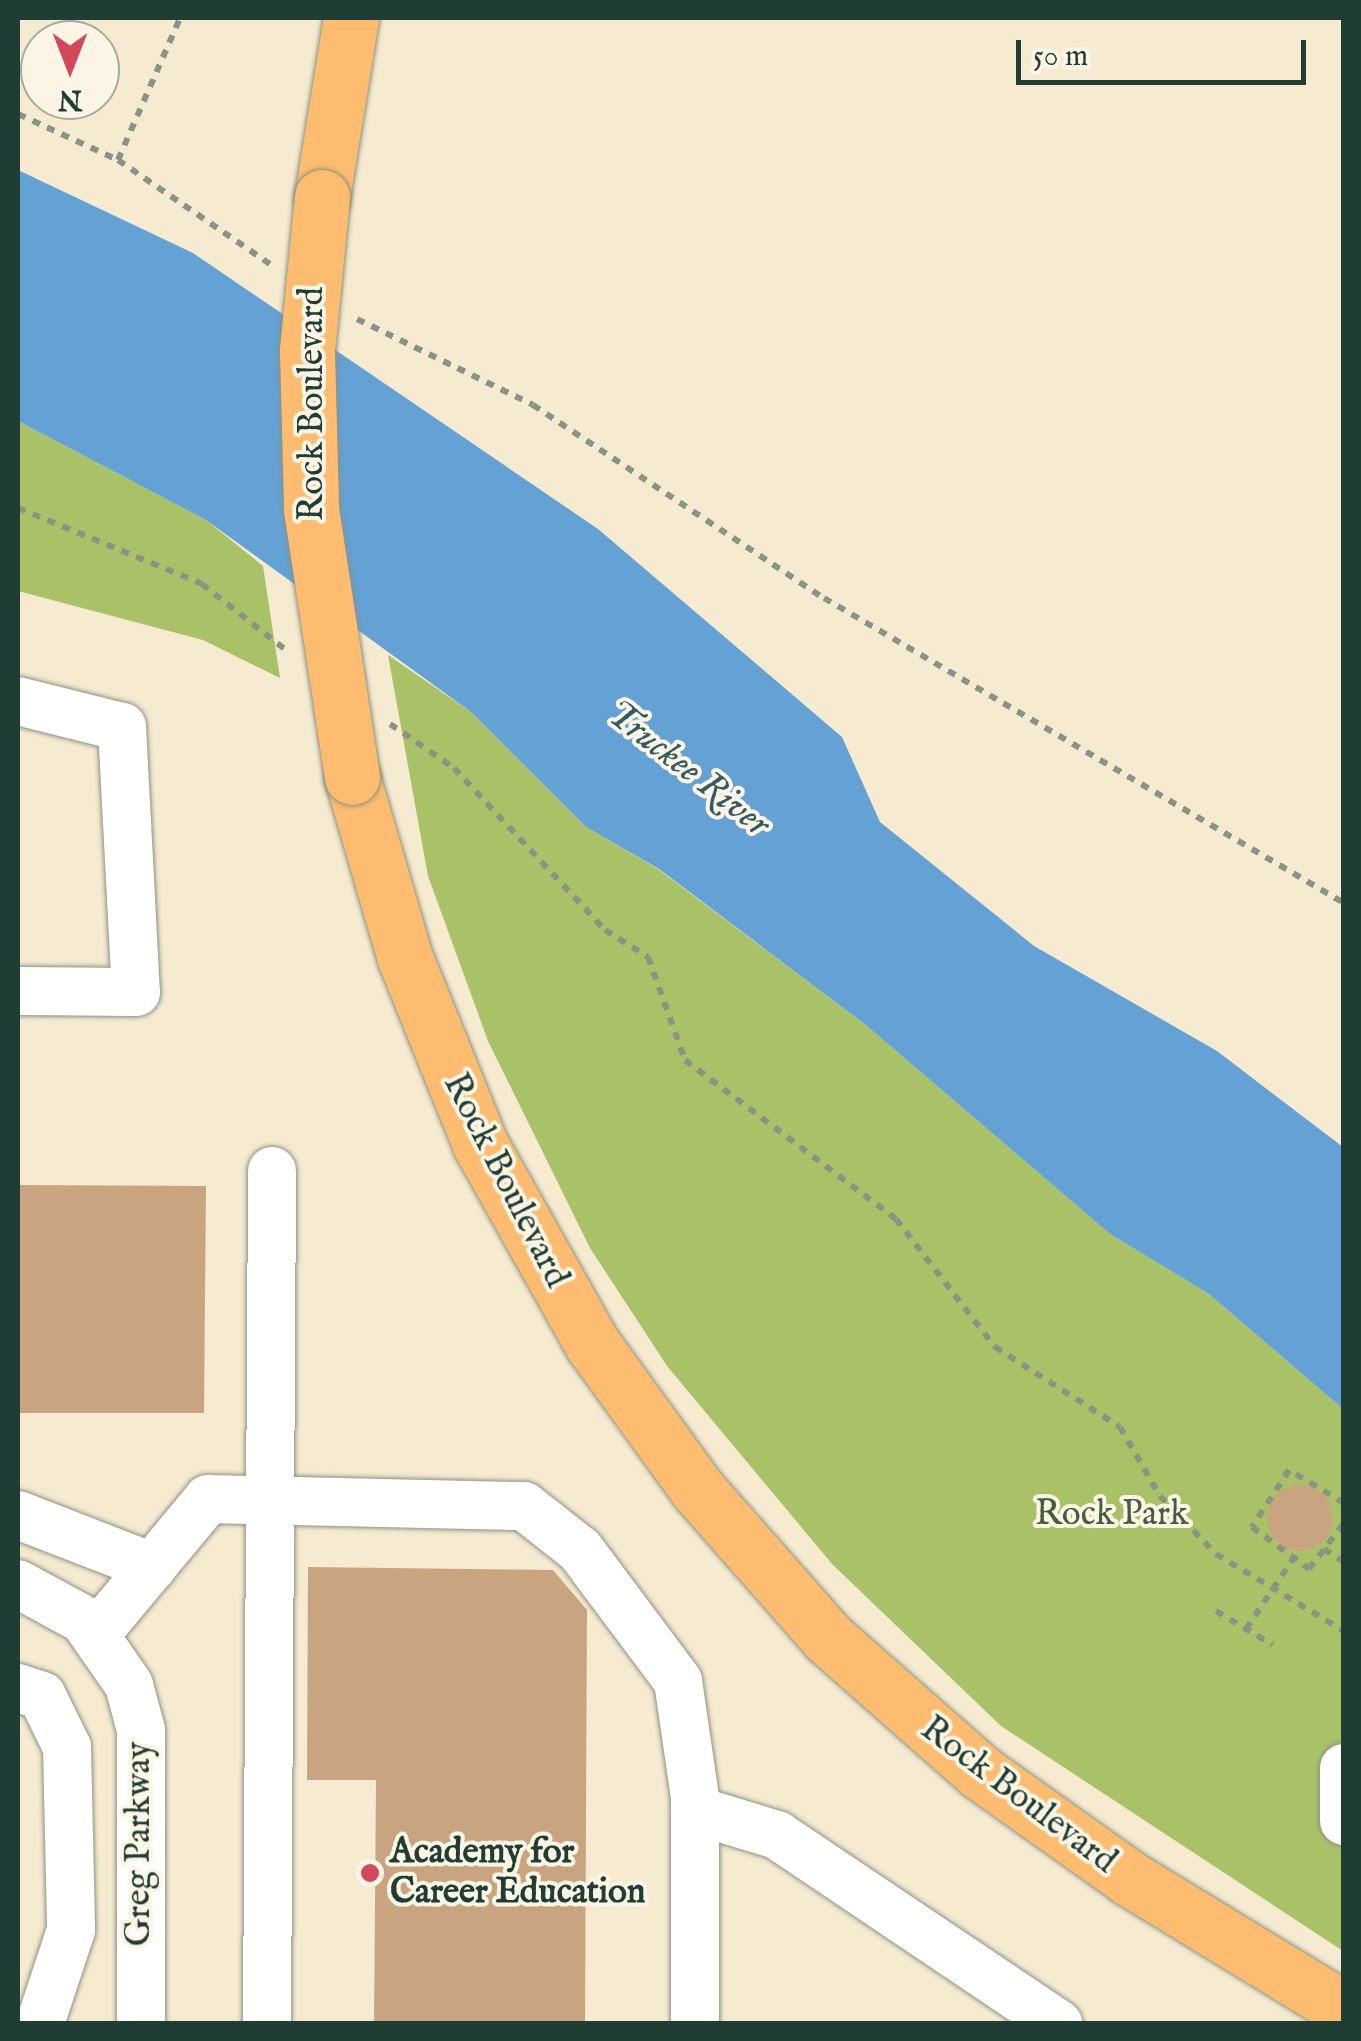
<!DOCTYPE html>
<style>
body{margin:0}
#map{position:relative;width:1361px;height:2041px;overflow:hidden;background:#f6ead1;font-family:"IM FELL English",serif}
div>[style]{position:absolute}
.green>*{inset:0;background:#a9c268}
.water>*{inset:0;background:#64a1d5}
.building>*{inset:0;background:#c8a580}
.round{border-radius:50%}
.path>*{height:6px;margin-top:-3px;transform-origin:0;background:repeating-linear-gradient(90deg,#8a9482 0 8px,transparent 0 16px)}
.roads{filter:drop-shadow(0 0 2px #8a9482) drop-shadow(0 0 2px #8a9482)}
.minor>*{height:48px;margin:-24px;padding:0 24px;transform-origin:24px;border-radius:24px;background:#fff}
.major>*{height:55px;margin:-27.5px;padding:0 27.5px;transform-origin:27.5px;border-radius:27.5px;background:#fdbc70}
.bridges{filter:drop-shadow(0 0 2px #8a9482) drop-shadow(0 0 2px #8a9482)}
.major-bridge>*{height:55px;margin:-27.5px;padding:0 27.5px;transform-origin:27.5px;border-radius:27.5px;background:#fdbc70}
.dots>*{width:28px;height:28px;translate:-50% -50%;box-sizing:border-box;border:5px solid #fcf5e5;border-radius:50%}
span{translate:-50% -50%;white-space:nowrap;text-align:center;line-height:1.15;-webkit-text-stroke:8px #fcf5e5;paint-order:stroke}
.street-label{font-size:35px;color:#1f3d34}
.park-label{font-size:35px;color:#425e41}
.poi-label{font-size:35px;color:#1f3d34;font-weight:700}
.left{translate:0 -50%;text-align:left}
.water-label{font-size:38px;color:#345b64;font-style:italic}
.frame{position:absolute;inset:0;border:20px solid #1f3d34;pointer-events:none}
.north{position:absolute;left:20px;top:20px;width:100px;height:100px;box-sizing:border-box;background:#fcf5e5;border:2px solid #a4ab9e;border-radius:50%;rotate:180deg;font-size:28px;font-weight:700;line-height:40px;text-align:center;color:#1f3d34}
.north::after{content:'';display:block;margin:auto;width:35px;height:45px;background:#d1495b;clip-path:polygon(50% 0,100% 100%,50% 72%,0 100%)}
.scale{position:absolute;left:1016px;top:40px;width:290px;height:45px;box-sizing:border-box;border:5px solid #1f3d34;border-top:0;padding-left:12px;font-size:30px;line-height:35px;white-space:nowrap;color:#1f3d34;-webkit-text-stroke:8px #fcf5e5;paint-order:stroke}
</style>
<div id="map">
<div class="green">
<i style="clip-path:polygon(18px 421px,206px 520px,263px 566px,280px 678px,203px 640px,18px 591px)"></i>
<i style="clip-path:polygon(388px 655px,471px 712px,586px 827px,658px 869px,867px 1026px,1110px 1234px,1209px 1294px,1343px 1409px,1343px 1951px,1001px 1726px,832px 1564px,667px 1366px,590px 1248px,488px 1041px,428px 876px)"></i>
</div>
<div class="water">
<i style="clip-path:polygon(18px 170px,193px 253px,598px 529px,842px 737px,880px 822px,1034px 946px,1217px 1051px,1343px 1147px,1343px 1409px,1209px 1294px,1110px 1234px,867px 1026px,659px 869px,586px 827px,471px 712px,206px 520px,18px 421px)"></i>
</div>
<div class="building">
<i style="clip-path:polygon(18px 1185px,206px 1186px,204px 1413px,18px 1413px)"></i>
<i class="round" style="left:1267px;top:1485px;width:66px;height:66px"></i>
<i style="clip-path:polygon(308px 1567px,553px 1570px,587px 1610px,585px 2024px,374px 2024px,376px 1780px,307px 1780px)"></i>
</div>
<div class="path">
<i style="left:18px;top:114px;width:110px;rotate:24.7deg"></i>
<i style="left:118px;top:160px;width:184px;rotate:34.4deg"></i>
<i style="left:118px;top:160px;width:155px;rotate:-66.4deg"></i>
<i style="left:357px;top:319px;width:196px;rotate:26deg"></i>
<i style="left:533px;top:405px;width:349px;rotate:33.6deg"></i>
<i style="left:824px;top:598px;width:603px;rotate:30.39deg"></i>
<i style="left:18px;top:508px;width:199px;rotate:22.4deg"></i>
<i style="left:202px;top:584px;width:107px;rotate:38.2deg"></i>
<i style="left:390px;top:724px;width:78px;rotate:34.5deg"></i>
<i style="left:454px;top:768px;width:221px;rotate:47deg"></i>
<i style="left:605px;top:930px;width:51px;rotate:32.1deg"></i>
<i style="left:648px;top:957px;width:109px;rotate:70.2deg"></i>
<i style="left:685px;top:1060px;width:264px;rotate:37deg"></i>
<i style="left:896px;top:1219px;width:162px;rotate:52.3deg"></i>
<i style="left:995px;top:1347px;width:148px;rotate:32.6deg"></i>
<i style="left:1120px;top:1427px;width:80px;rotate:59.9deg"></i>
<i style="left:1160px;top:1496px;width:81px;rotate:46deg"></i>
<i style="left:1216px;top:1554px;width:149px;rotate:31deg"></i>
<i style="left:1344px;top:1503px;width:64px;rotate:-149deg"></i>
<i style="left:1289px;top:1470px;width:68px;rotate:123deg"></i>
<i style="left:1252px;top:1527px;width:71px;rotate:36.4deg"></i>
<i style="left:1309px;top:1569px;width:58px;rotate:-52.7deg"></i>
<i style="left:1324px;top:1549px;width:24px;rotate:33deg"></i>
<i style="left:1216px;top:1611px;width:66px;rotate:30.8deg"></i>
<i style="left:1246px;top:1629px;width:84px;rotate:-56.1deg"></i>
</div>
<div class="roads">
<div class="minor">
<i style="left:18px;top:701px;width:107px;rotate:14deg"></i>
<i style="left:122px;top:727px;width:265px;rotate:87deg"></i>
<i style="left:136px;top:992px;width:118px;rotate:-179.5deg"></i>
<i style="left:18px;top:1515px;width:144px;rotate:21.2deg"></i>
<i style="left:18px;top:1584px;width:75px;rotate:28.6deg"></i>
<i style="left:84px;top:1620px;width:79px;rotate:55.3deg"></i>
<i style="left:129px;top:1685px;width:47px;rotate:75.1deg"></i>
<i style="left:141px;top:1730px;width:294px;rotate:90deg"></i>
<i style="left:96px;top:1634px;width:175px;rotate:-50.3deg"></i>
<i style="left:208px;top:1499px;width:316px;rotate:1.3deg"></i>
<i style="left:524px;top:1506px;width:71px;rotate:38.2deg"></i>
<i style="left:580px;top:1550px;width:164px;rotate:53.2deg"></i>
<i style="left:678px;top:1681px;width:118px;rotate:81.7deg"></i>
<i style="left:695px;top:1798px;width:226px;rotate:90deg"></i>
<i style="left:18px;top:1688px;width:25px;rotate:18deg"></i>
<i style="left:42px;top:1696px;width:57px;rotate:63.9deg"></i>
<i style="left:67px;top:1747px;width:183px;rotate:88.7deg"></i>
<i style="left:71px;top:1930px;width:99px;rotate:108.3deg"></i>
<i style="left:1344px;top:1768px;width:53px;rotate:90deg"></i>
<i style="left:695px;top:1810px;width:86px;rotate:17deg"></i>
<i style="left:777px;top:1835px;width:339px;rotate:33.9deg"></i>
<i style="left:267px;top:2024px;width:853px;rotate:-89.66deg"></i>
</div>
<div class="major">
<i style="left:322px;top:197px;width:181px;rotate:-80.8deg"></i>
<i style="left:352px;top:777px;width:189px;rotate:73.7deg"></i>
<i style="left:405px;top:958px;width:201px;rotate:68deg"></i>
<i style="left:480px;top:1144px;width:231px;rotate:60.7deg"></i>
<i style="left:593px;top:1345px;width:179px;rotate:54.1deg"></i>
<i style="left:698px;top:1490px;width:197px;rotate:48.7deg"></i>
<i style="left:828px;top:1638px;width:203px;rotate:41.4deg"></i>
<i style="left:980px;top:1772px;width:183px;rotate:35.4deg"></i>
<i style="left:1129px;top:1878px;width:252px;rotate:31.4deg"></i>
</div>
</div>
<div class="bridges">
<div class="major-bridge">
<i style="left:322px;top:197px;width:155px;rotate:95.6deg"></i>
<i style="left:307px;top:351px;width:158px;rotate:88.5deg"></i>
<i style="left:311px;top:509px;width:271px;rotate:81.3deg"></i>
</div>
</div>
<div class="dots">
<i style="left:370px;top:1873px;background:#d1495b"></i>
</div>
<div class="street-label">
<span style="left:313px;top:404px;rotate:-90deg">Rock Boulevard</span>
<span style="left:505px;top:1181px;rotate:63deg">Rock Boulevard</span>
<span style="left:1018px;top:1796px;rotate:37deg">Rock Boulevard</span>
<span style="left:140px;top:1844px;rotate:-90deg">Greg Parkway</span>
</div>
<div class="park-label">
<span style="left:1112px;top:1515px">Rock Park</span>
</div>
<div class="poi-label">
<span class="left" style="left:390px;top:1873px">Academy for<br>Career Education</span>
</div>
<div class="water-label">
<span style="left:687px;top:770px;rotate:38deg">Truckee River</span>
</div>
<div class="frame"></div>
<div class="north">N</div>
<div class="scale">50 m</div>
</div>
